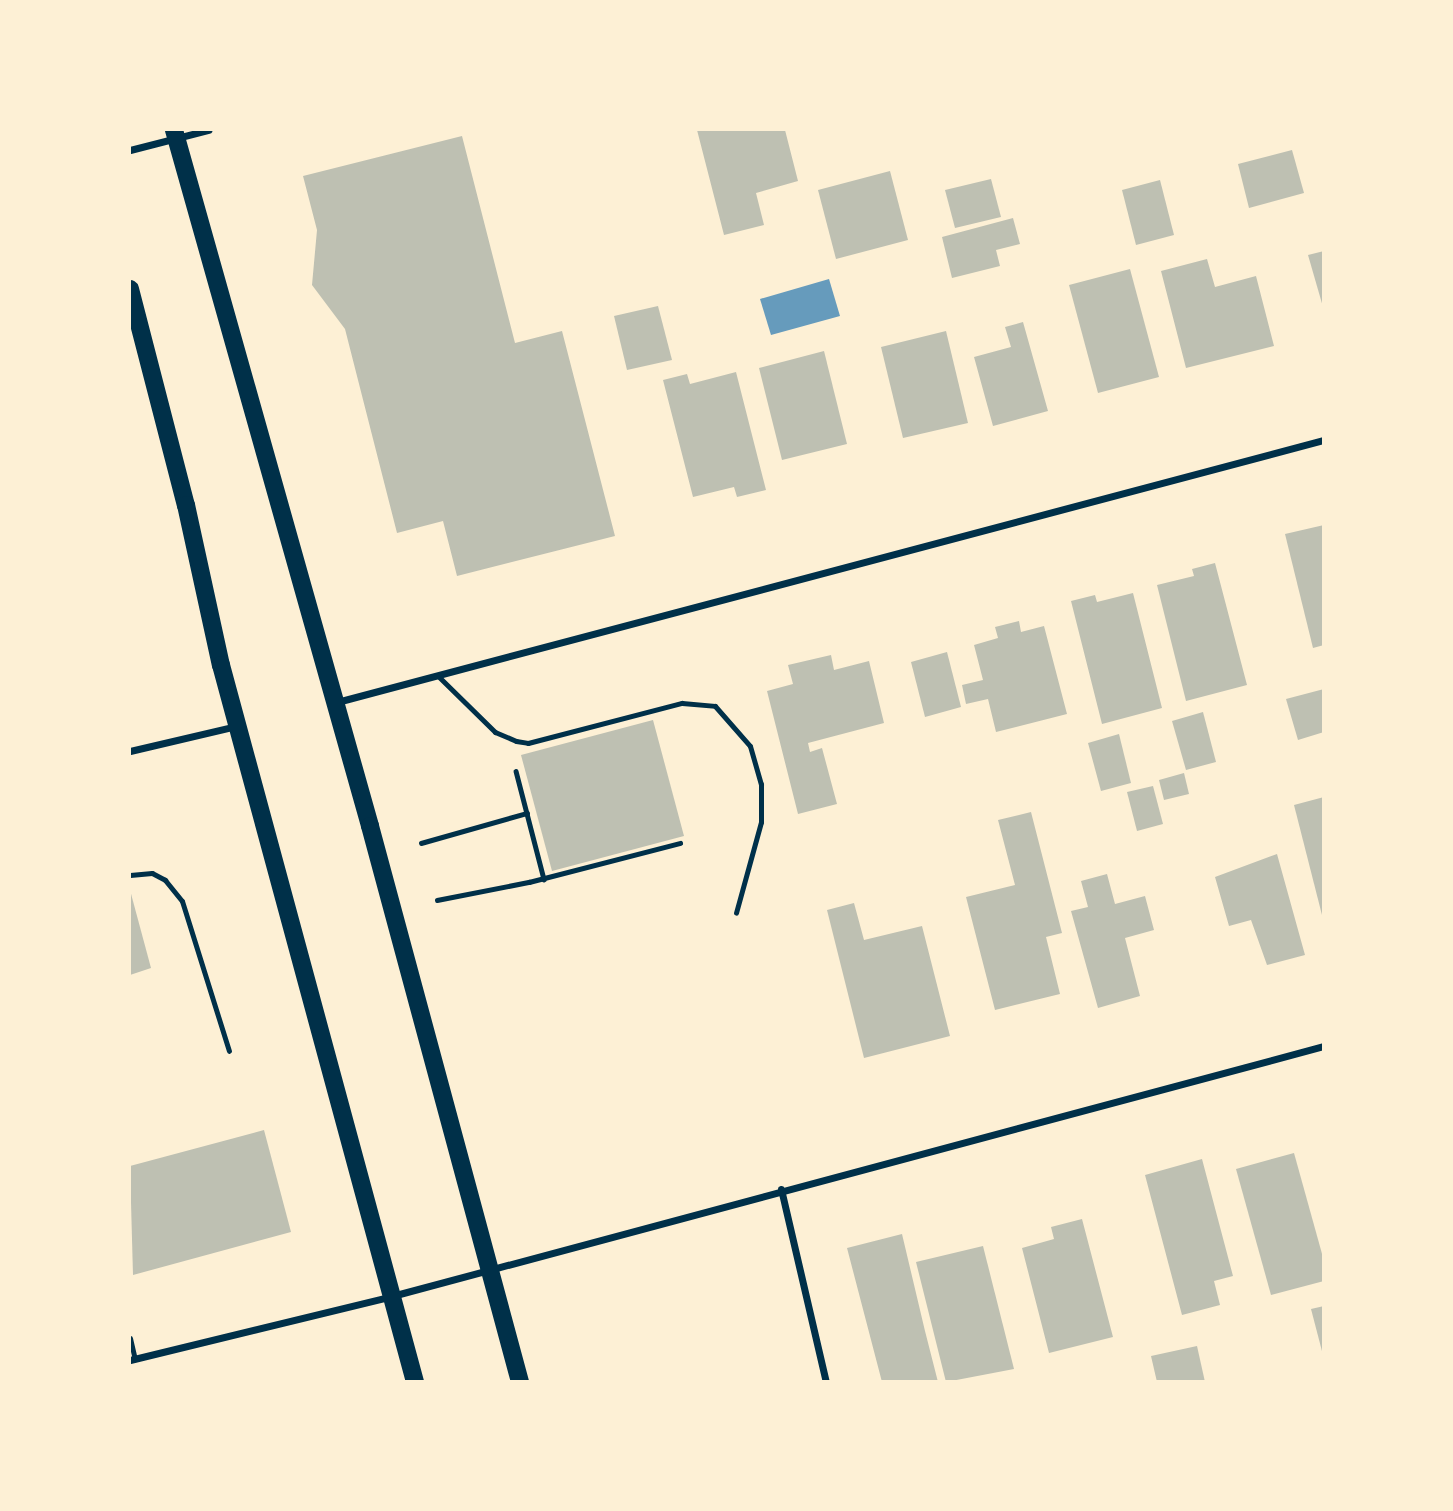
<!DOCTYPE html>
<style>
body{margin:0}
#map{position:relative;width:1453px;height:1511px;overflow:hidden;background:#fdf0d5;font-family:"PT Sans Narrow",sans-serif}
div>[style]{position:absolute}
.water>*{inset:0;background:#669bbc}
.building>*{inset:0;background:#bec0b2}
.path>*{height:4.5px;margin:-2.25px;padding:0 2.25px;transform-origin:2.25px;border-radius:2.25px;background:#003049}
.service>*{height:5px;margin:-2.5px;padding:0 2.5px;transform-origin:2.5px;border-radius:2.5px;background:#003049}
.minor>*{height:7px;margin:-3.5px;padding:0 3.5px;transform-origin:3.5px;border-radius:3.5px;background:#003049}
.primary>*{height:18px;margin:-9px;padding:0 9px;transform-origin:9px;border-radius:9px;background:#003049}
span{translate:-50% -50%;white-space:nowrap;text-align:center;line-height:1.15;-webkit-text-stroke:7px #fdf0d5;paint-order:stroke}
.frame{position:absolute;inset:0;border:131px solid #fdf0d5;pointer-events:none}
</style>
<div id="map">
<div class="water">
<i style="clip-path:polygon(829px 279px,840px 316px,771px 335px,760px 299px)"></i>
</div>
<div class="building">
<i style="clip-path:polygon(697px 130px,785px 130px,798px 181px,756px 193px,764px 225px,724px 235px)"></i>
<i style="clip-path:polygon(462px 136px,515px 343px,562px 331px,615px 536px,457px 576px,443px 521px,397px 533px,345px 329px,312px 285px,317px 230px,303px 176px)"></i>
<i style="clip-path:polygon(1292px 150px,1304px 193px,1249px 208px,1238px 164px)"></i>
<i style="clip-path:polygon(890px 171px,908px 240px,836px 259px,818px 190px)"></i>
<i style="clip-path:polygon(991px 179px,1001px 217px,955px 228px,945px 190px)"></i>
<i style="clip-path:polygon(1160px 180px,1174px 235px,1136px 245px,1122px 190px)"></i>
<i style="clip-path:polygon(1013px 218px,1020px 244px,996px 250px,1000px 266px,952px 278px,942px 237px)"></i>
<i style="clip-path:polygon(1324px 251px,1324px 306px,1323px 307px,1308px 255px)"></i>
<i style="clip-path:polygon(1207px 259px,1215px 287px,1256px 276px,1274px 346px,1186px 368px,1161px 271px)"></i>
<i style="clip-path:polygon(1130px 269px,1159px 377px,1098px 393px,1069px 285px)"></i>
<i style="clip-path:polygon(658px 306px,672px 360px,627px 370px,614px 316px)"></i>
<i style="clip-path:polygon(1023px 322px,1048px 411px,993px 426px,974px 357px,1011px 347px,1005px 327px)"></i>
<i style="clip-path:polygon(946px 331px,968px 423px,903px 438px,881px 347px)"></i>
<i style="clip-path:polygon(824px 351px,847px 444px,782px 460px,759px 368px)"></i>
<i style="clip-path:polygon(736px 372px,766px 490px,737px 497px,734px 487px,693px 497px,663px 380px,687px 374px,690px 384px)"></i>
<i style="clip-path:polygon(1324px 525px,1324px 645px,1313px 648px,1285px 534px)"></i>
<i style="clip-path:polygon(1215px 563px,1247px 685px,1186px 701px,1157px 585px,1194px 576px,1192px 569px)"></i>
<i style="clip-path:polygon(1133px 593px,1162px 708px,1102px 724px,1071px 601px,1095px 595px,1097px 602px)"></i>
<i style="clip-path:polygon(1019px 621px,1021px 632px,1044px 626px,1067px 714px,996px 732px,988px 699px,966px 704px,962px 685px,983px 680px,974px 645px,998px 638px,995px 627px)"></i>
<i style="clip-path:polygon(947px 652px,961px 707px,925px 717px,911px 662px)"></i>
<i style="clip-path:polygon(831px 655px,834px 670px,869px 661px,884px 723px,808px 743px,810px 752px,822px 748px,837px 804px,798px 814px,767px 691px,793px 684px,788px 665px)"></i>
<i style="clip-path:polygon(1324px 689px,1324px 732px,1298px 740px,1286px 699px)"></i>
<i style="clip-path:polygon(1203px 712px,1216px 762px,1186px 770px,1172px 721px)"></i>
<i style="clip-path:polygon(653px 720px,684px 836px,552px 871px,521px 755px)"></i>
<i style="clip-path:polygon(1119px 734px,1131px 783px,1101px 791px,1088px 743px)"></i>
<i style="clip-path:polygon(1184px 773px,1189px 794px,1164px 800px,1159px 780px)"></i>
<i style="clip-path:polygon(1153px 786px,1163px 824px,1137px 831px,1127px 792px)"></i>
<i style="clip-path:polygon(1324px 797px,1324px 919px,1323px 919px,1294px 805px)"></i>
<i style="clip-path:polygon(1031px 812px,1062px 933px,1046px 937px,1060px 994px,995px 1010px,966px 897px,1015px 885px,998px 820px)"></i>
<i style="clip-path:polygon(1277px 854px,1305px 955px,1267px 965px,1251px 920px,1229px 926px,1215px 877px)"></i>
<i style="clip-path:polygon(1107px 874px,1115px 904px,1145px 896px,1154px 930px,1125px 938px,1140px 996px,1098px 1008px,1071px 911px,1088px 907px,1081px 881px)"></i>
<i style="clip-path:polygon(130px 890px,151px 968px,130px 975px)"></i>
<i style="clip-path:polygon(854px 903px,864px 940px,922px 926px,950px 1036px,864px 1058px,827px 910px)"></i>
<i style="clip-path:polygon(264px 1130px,291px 1232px,133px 1275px,130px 1166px)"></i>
<i style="clip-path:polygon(1294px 1153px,1324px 1261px,1324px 1281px,1271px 1295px,1236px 1169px)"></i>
<i style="clip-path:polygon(1202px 1159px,1233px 1276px,1214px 1281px,1220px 1305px,1182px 1315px,1145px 1175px)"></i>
<i style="clip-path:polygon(1082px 1219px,1113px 1337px,1049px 1353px,1022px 1248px,1054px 1239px,1051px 1227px)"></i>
<i style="clip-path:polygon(902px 1234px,925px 1331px,938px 1382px,882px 1382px,847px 1248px)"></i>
<i style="clip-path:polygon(983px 1246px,1014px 1369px,946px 1382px,916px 1262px)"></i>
<i style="clip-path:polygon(1324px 1306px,1324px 1355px,1323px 1355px,1311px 1309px)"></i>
<i style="clip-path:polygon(1197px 1346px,1205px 1382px,1157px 1382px,1151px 1356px)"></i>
</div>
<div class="path">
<i style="left:516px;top:771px;width:112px;rotate:75.5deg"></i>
<i style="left:421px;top:843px;width:110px;rotate:-15.8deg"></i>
<i style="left:437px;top:900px;width:94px;rotate:-11.1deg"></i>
<i style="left:529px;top:882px;width:156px;rotate:-14.5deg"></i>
</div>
<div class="service">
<i style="left:438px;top:676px;width:80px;rotate:44.5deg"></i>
<i style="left:495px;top:732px;width:23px;rotate:23deg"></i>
<i style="left:516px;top:741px;width:12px;rotate:9deg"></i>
<i style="left:528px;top:743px;width:159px;rotate:-14.6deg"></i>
<i style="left:682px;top:703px;width:33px;rotate:5deg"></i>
<i style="left:715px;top:706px;width:53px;rotate:48.8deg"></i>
<i style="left:750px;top:746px;width:40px;rotate:74deg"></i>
<i style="left:761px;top:784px;width:38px;rotate:90deg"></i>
<i style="left:761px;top:822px;width:94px;rotate:105.4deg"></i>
<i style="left:130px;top:875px;width:22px;rotate:-5deg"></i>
<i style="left:152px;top:873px;width:15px;rotate:28deg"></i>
<i style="left:165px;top:880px;width:27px;rotate:51deg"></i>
<i style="left:182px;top:901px;width:157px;rotate:72.6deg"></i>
<i style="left:130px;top:1338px;width:22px;rotate:77deg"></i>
</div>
<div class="minor">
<i style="left:130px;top:150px;width:81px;rotate:-14.4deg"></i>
<i style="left:337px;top:702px;width:1021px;rotate:-14.87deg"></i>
<i style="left:130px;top:751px;width:110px;rotate:-13.2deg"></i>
<i style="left:781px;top:1189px;width:198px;rotate:76.9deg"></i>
<i style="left:130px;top:1360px;width:270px;rotate:-13.7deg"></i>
<i style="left:392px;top:1296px;width:965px;rotate:-15.02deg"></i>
</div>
<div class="primary">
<i style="left:174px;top:130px;width:723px;rotate:74.27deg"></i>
<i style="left:370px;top:826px;width:576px;rotate:74.9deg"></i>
<i style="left:130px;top:289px;width:223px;rotate:75.5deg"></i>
<i style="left:186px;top:505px;width:164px;rotate:77.7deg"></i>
<i style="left:221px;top:665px;width:743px;rotate:74.86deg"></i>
</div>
<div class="frame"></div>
</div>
